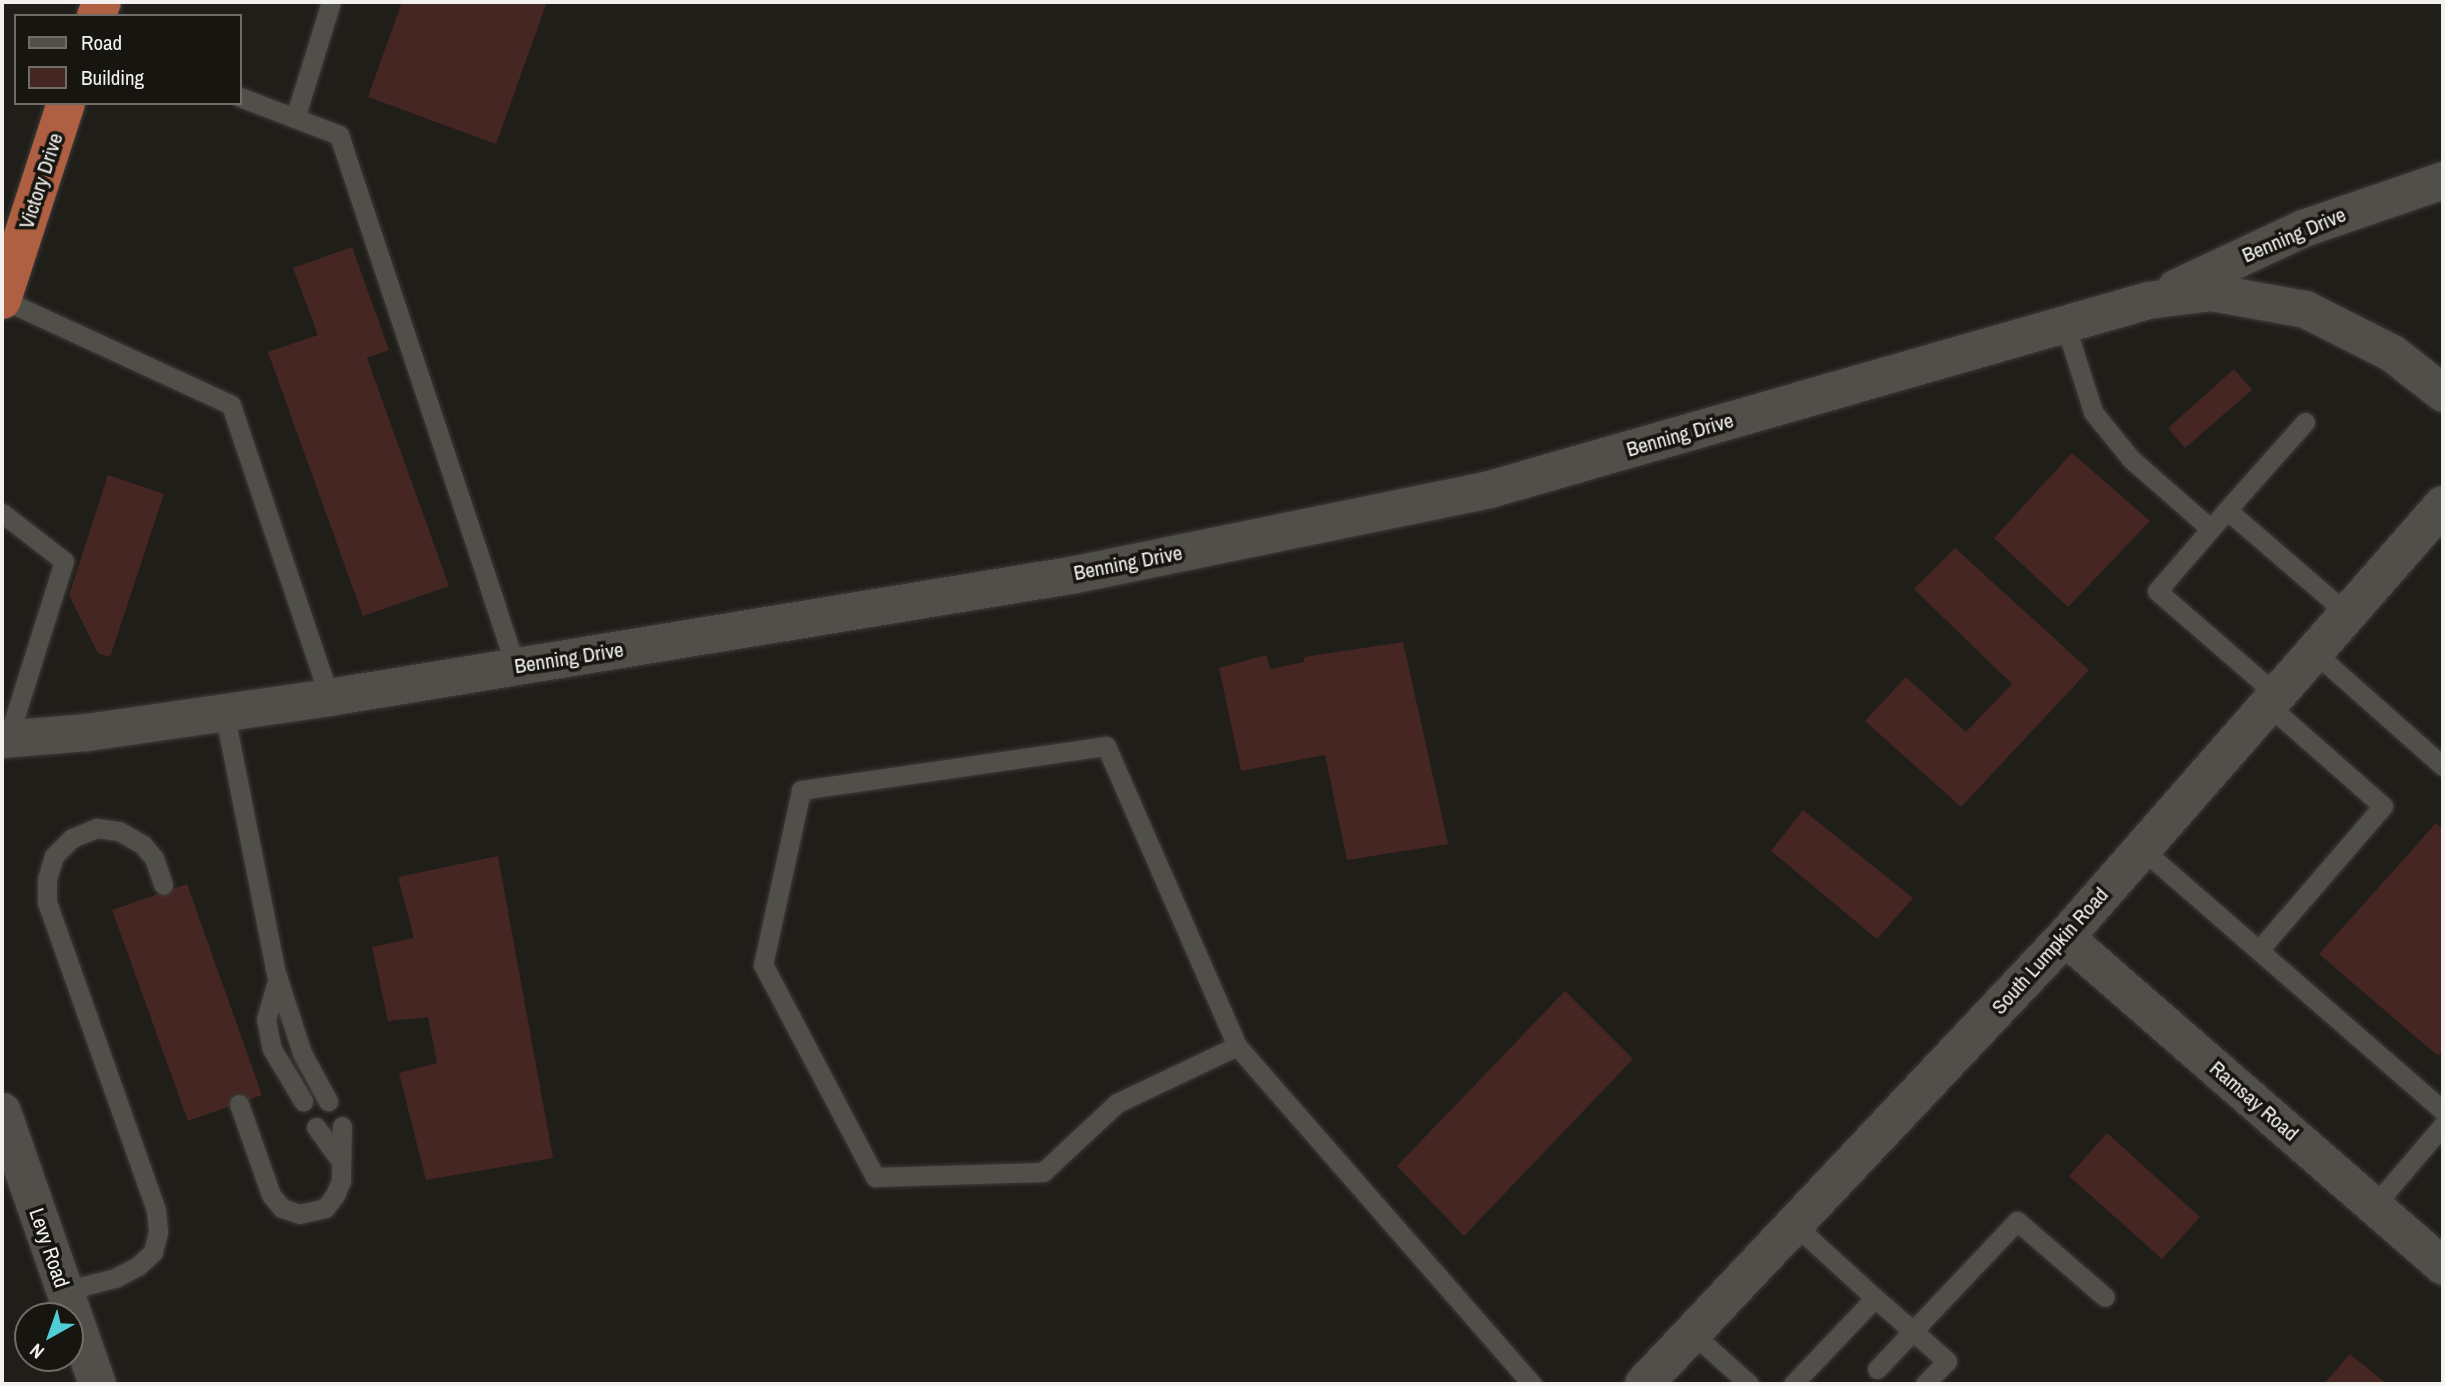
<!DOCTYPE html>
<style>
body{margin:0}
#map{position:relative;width:2445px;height:1386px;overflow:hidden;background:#201e19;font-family:"Archivo Narrow",sans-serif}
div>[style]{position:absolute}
.building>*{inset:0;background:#462623}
.roads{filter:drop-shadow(0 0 2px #3d3b38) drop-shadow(0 0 2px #3d3b38)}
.service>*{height:19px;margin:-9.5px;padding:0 9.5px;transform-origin:9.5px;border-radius:9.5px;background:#514f49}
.minor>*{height:37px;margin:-18.5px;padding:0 18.5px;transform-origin:18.5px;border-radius:18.5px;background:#514f49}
.secondary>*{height:38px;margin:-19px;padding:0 19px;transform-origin:19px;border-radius:19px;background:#514f49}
.trunk>*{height:38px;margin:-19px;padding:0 19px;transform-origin:19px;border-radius:19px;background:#b06042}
span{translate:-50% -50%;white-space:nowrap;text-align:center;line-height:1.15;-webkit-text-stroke:7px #171510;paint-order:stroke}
.street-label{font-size:21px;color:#f2f1ed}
.frame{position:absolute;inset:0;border:4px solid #f2f1ed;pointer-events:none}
.legend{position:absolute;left:14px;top:14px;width:228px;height:91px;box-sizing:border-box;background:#171510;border:2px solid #6f6d68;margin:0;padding:9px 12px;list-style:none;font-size:21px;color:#f2f1ed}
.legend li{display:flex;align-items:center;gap:14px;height:35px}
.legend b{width:35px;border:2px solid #6f6d68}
.north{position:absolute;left:14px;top:1302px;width:70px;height:70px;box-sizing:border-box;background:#171510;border:2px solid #6f6d68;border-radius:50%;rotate:220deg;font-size:19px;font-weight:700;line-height:28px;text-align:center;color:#f2f1ed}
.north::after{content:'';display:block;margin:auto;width:24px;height:32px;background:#52ccd6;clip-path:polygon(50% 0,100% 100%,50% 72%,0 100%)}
</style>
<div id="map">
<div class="building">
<i style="clip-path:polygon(402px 2px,547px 2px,496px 144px,368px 97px)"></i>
<i style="clip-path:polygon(352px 247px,389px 350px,367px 358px,449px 586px,363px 616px,268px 352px,318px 335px,293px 268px)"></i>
<i style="clip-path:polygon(2234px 369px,2252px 390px,2185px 448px,2168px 428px)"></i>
<i style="clip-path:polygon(2072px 453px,2150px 521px,2068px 607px,1994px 538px)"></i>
<i style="clip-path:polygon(108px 475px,164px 494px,110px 657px,98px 653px,69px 595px)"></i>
<i style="clip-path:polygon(1955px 548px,2089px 670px,1961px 807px,1865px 721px,1906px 677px,1966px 732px,2012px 684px,1914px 589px)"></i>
<i style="clip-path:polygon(1403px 642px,1448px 844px,1347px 860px,1325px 755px,1241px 771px,1219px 668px,1266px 655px,1270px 669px,1304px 662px,1304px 657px)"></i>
<i style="clip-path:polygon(1803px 810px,1913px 898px,1877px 939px,1771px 851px)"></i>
<i style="clip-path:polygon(2436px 823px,2443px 829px,2443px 1050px,2438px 1056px,2319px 954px)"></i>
<i style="clip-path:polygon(498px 856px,553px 1158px,426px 1180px,399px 1073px,437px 1063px,428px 1017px,388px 1021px,372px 947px,414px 938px,398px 877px)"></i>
<i style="clip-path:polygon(187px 884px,262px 1095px,188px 1121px,112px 910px)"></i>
<i style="clip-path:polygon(1565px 991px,1633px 1059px,1464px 1236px,1397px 1166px)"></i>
<i style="clip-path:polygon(2107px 1133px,2200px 1217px,2162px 1259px,2069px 1176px)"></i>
<i style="clip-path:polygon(2350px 1354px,2387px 1384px,2324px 1384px)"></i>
</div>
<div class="roads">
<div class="service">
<i style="left:240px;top:97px;width:106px;rotate:21deg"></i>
<i style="left:339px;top:135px;width:561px;rotate:71.6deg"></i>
<i style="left:295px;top:118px;width:121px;rotate:-72.8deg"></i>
<i style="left:2px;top:299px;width:252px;rotate:24.8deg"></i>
<i style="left:231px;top:405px;width:308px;rotate:71.4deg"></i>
<i style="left:2065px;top:324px;width:92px;rotate:72.3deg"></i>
<i style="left:2093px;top:412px;width:60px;rotate:51deg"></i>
<i style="left:2131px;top:459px;width:106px;rotate:41.2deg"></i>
<i style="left:2305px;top:422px;width:118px;rotate:131.6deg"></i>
<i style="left:2227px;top:510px;width:160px;rotate:40.7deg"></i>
<i style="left:2227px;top:510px;width:107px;rotate:130.8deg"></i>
<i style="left:2157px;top:591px;width:159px;rotate:40.9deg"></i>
<i style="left:2px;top:513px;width:78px;rotate:37.7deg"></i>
<i style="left:64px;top:561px;width:187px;rotate:107.5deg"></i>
<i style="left:2314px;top:652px;width:172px;rotate:41.5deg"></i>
<i style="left:224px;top:711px;width:267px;rotate:78.8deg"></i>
<i style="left:276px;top:973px;width:84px;rotate:72deg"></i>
<i style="left:302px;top:1053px;width:55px;rotate:61.6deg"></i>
<i style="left:2142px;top:849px;width:399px;rotate:41deg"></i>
<i style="left:2259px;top:950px;width:190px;rotate:-49.3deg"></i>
<i style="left:2383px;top:806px;width:153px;rotate:-138.7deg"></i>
<i style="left:278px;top:978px;width:43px;rotate:106.3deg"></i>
<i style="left:266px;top:1019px;width:31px;rotate:79deg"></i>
<i style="left:272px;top:1049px;width:61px;rotate:59.2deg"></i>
<i style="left:1237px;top:1046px;width:133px;rotate:154.6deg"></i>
<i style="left:1117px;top:1103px;width:101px;rotate:137deg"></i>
<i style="left:1043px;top:1172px;width:168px;rotate:178.3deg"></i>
<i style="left:875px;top:1177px;width:240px;rotate:-117.8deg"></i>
<i style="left:763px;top:965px;width:179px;rotate:-77.7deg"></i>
<i style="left:801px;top:790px;width:308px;rotate:-8.2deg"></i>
<i style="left:1106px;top:746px;width:327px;rotate:66.4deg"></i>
<i style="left:1237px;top:1046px;width:449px;rotate:48.9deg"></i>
<i style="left:239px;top:1104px;width:96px;rotate:70.6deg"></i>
<i style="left:271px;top:1195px;width:17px;rotate:50deg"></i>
<i style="left:282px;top:1208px;width:18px;rotate:19deg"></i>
<i style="left:299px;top:1214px;width:27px;rotate:-13deg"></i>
<i style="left:325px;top:1208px;width:16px;rotate:-52deg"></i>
<i style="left:335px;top:1195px;width:15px;rotate:-67deg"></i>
<i style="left:341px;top:1181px;width:55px;rotate:-89deg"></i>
<i style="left:316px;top:1127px;width:41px;rotate:54deg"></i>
<i style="left:2374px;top:1206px;width:106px;rotate:-49.6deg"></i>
<i style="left:64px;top:1291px;width:53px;rotate:-14.3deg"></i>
<i style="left:115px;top:1278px;width:26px;rotate:-28deg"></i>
<i style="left:138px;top:1266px;width:21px;rotate:-43deg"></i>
<i style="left:153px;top:1252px;width:21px;rotate:-76deg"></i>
<i style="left:158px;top:1232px;width:22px;rotate:-95deg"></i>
<i style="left:156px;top:1210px;width:327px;rotate:-109.5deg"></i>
<i style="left:47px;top:902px;width:23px;rotate:-90deg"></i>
<i style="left:47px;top:879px;width:24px;rotate:-73deg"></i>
<i style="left:54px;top:856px;width:25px;rotate:-45deg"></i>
<i style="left:72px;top:838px;width:27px;rotate:-22deg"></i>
<i style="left:97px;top:828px;width:22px;rotate:8deg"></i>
<i style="left:119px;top:831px;width:28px;rotate:30deg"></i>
<i style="left:143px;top:845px;width:17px;rotate:50deg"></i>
<i style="left:154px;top:858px;width:28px;rotate:71deg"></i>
<i style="left:1875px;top:1298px;width:96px;rotate:41.2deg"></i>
<i style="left:1947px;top:1361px;width:32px;rotate:134deg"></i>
<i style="left:1692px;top:1333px;width:76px;rotate:41.8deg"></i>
<i style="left:1877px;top:1369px;width:204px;rotate:-46.6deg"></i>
<i style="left:2017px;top:1221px;width:116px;rotate:40.8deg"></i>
<i style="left:1793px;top:1384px;width:119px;rotate:-46.4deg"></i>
<i style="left:1875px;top:1298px;width:108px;rotate:-137.6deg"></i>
</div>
<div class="minor">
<i style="left:2175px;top:288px;width:141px;rotate:-25.1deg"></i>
<i style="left:2303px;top:228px;width:148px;rotate:-18.9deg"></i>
<i style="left:2px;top:739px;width:85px;rotate:-4.7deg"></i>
<i style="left:87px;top:732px;width:245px;rotate:-8.2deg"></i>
<i style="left:329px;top:697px;width:757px;rotate:-9.35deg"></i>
<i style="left:1076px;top:574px;width:422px;rotate:-11.6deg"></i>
<i style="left:1489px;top:489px;width:686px;rotate:-16deg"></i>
<i style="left:2148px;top:300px;width:64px;rotate:-7.2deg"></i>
<i style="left:2211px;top:292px;width:96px;rotate:10.3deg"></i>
<i style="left:2305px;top:309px;width:97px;rotate:26.8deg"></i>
<i style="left:2392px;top:353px;width:65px;rotate:38.1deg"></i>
<i style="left:2065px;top:937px;width:501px;rotate:41.04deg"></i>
<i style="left:2px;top:1111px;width:289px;rotate:70.8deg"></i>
</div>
<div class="secondary">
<i style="left:1644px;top:1384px;width:614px;rotate:-46.72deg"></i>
<i style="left:2065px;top:937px;width:574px;rotate:-48.81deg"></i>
</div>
<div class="trunk">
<i style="left:96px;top:16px;width:15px;rotate:-67deg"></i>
<i style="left:2px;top:300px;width:207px;rotate:-72deg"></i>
</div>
</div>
<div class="street-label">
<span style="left:41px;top:181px;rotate:-72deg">Victory Drive</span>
<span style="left:2294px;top:235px;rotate:-23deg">Benning Drive</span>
<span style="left:1680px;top:435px;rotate:-16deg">Benning Drive</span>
<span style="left:1128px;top:563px;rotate:-11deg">Benning Drive</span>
<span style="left:569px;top:658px;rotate:-9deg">Benning Drive</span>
<span style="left:2050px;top:951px;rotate:-48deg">South Lumpkin Road</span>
<span style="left:2254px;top:1101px;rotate:41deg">Ramsay Road</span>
<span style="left:49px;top:1248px;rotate:71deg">Levy Road</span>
</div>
<div class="frame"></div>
<ul class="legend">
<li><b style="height:9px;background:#514f49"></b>Road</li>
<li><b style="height:19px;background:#462623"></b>Building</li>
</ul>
<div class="north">N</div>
</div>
